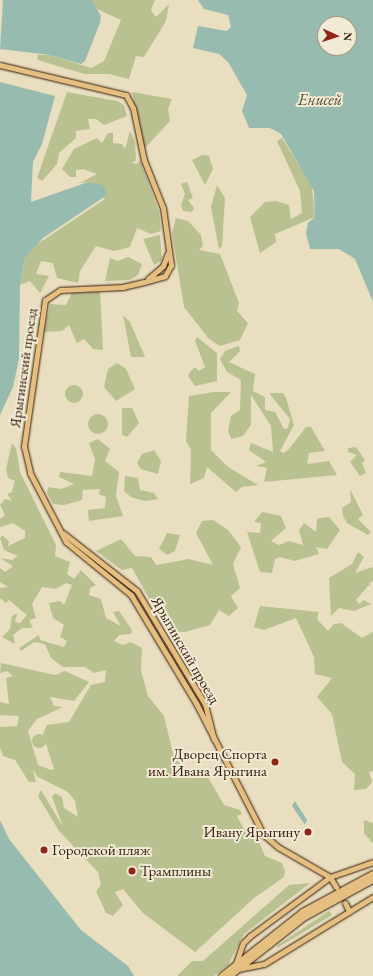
<!DOCTYPE html>
<meta charset="utf-8">
<style>
body{margin:0}
#map{position:relative;width:373px;height:976px;overflow:hidden;background:#e9debf;font-family:"EB Garamond",serif}
div>[style]{position:absolute}
.green>*{inset:0;background:#b9c190}
.round{border-radius:50%}
.water>*{inset:0;background:#97bcaf}
.roads{filter:drop-shadow(0 0 1px #351908) drop-shadow(0 0 1px #351908)}
.major>*{height:5px;margin:-2.5px;padding:0 2.5px;transform-origin:2.5px;border-radius:2.5px;background:#e4bf80}
.highway>*{height:6px;margin:-3px;padding:0 3px;transform-origin:3px;border-radius:3px;background:#e4bf80}
.dots>*{width:11px;height:11px;translate:-50% -50%;box-sizing:border-box;border:2px solid #f1ead5;border-radius:50%}
span{translate:-50% -50%;white-space:nowrap;text-align:center;line-height:1.15;-webkit-text-stroke:4px #f1ead5;paint-order:stroke}
.street-label{font-size:15px;color:#351908}
.poi-label{font-size:15px;color:#351908}
.right{translate:-100% -50%;text-align:right}
.left{translate:0 -50%;text-align:left}
.water-label{font-size:16px;color:#524a3a;font-style:italic}
.north{position:absolute;left:317px;top:16px;width:40px;height:40px;box-sizing:border-box;background:#f1ead5;border:1px solid #a69683;border-radius:50%;rotate:93deg;font-size:11px;font-weight:700;line-height:16px;text-align:center;color:#351908}
.north::after{content:'';display:block;margin:auto;width:14px;height:18px;background:#8f2418;clip-path:polygon(50% 0,100% 100%,50% 72%,0 100%)}
</style>
<div id="map">
<div class="green">
<i style="clip-path:polygon(92px 0,155px 0,151px 10px,156px 17px,169px 4px,166px 21px,144px 57px,136px 56px,129px 79px,109px 74px,84px 74px,38px 60px,37px 55px,50px 55px,91px 68px,104px 61px,121px 20px,97px 9px)"></i>
<i style="clip-path:polygon(67px 92px,117px 101px,124px 105px,127px 116px,104px 125px,96px 119px,88px 119px,90px 129px,76px 131px,76px 138px,59px 153px,57px 164px,42px 181px,37px 178px)"></i>
<i style="clip-path:polygon(132px 92px,172px 99px,168px 109px,170px 121px,144px 149px)"></i>
<i style="clip-path:polygon(130px 131px,135px 142px,136px 160px,132px 163px,137px 164px,140px 160px,159px 212px,161px 231px,151px 234px,137px 228px,130px 247px,114px 251px,96px 246px,80px 271px,78px 283px,57px 278px,53px 263px,41px 261px,36px 274px,49px 276px,40px 293px,30px 281px,20px 285px,25px 258px,33px 247px,105px 199px,88px 182px,80px 183px,97px 174px,83px 169px,76px 170px,76px 177px,70px 177px,62px 169px,74px 149px,97px 138px,102px 143px,108px 133px,113px 133px,113px 143px,122px 144px,125px 149px)"></i>
<i style="clip-path:polygon(282px 138px,312px 186px,315px 217px,275px 234px,276px 242px,260px 253px,250px 217px,265px 202px,276px 201px,289px 205px,291px 219px,302px 213px,300px 191px,277px 141px)"></i>
<i style="clip-path:polygon(202px 155px,209px 156px,213px 169px,205px 185px,192px 160px)"></i>
<i style="clip-path:polygon(187px 182px,193px 198px,188px 200px,194px 208px,192px 212px,183px 211px,181px 205px,185px 194px,181px 184px)"></i>
<i style="clip-path:polygon(217px 185px,225px 198px,222px 246px,219px 249px,211px 207px)"></i>
<i style="clip-path:polygon(176px 218px,188px 221px,201px 235px,203px 246px,199px 250px,220px 254px,239px 303px,237px 311px,248px 323px,240px 340px,220px 346px,209px 339px,184px 307px,172px 233px)"></i>
<i style="clip-path:polygon(160px 235px,162px 260px,154px 265px,143px 239px)"></i>
<i style="clip-path:polygon(128px 257px,142px 264px,138px 275px,130px 280px,105px 281px,110px 258px,118px 261px)"></i>
<i style="clip-path:polygon(100px 292px,103px 350px,93px 349px,84px 339px,77px 343px,69px 325px,62px 331px,44px 332px,50px 304px,66px 305px,72px 293px)"></i>
<i style="clip-path:polygon(123px 315px,130px 322px,145px 357px,131px 357px)"></i>
<i style="clip-path:polygon(197px 337px,217px 353px,217px 381px,195px 386px,188px 376px,190px 372px,195px 367px,199px 371px,205px 367px,195px 341px)"></i>
<i style="clip-path:polygon(239px 346px,240px 351px,229px 362px,255px 374px,253px 391px,265px 397px,265px 410px,275px 412px,284px 429px,288px 428px,290px 419px,269px 393px,283px 393px,286px 398px,294px 425px,280px 451px,284px 453px,289px 449px,306px 427px,311px 427px,325px 451px,309px 453px,307px 464px,329px 461px,337px 475px,264px 482px,267px 468px,256px 466px,266px 462px,249px 450px,251px 443px,273px 452px,271px 426px,251px 395px,251px 425px,243px 436px,231px 439px,228px 431px,231px 416px,240px 410px,241px 380px,227px 372px,220px 359px,225px 351px)"></i>
<i style="clip-path:polygon(117px 363px,126px 369px,135px 389px,116px 401px,104px 387px,108px 369px)"></i>
<i class="round" style="left:65px;top:385px;width:18px;height:18px"></i>
<i style="clip-path:polygon(214px 392px,231px 392px,211px 413px,211px 450px,228px 467px,258px 485px,242px 487px,236px 492px,207px 467px,204px 478px,190px 484px,191px 450px,186px 441px,189px 396px)"></i>
<i style="clip-path:polygon(122px 408px,132px 408px,139px 423px,127px 437px,122px 435px)"></i>
<i class="round" style="left:88px;top:414px;width:20px;height:20px"></i>
<i style="clip-path:polygon(98px 439px,110px 449px,105px 461px,119px 472px,116px 496px,123px 516px,89px 521px,88px 510px,105px 508px,106px 497px,99px 494px,100px 489px,83px 490px,82px 500px,64px 505px,53px 504px,47px 493px,48px 487px,61px 489px,74px 484px,59px 477px,60px 472px,92px 476px,95px 459px,89px 443px)"></i>
<i style="clip-path:polygon(12px 443px,16px 448px,20px 472px,56px 545px,55px 556px,70px 562px,67px 574px,74px 579px,81px 570px,96px 585px,90px 588px,89px 595px,101px 599px,106px 618px,121px 626px,113px 612px,119px 611px,132px 630px,131px 634px,119px 635px,114px 641px,123px 645px,131px 642px,142px 648px,141px 671px,148px 696px,164px 716px,174px 758px,194px 775px,205px 772px,224px 805px,240px 810px,242px 814px,237px 816px,249px 839px,256px 835px,265px 856px,282px 863px,285px 871px,284px 877px,253px 899px,195px 952px,143px 913px,123px 889px,115px 892px,123px 905px,113px 916px,106px 913px,96px 891px,101px 885px,98px 872px,59px 831px,38px 796px,41px 790px,63px 827px,52px 797px,55px 793px,62px 797px,64px 808px,78px 817px,75px 801px,68px 792px,38px 777px,33px 770px,36px 782px,29px 782px,15px 760px,3px 756px,0 748px,0 727px,17px 726px,19px 716px,0 715px,0 702px,9px 704px,6px 678px,13px 676px,7px 671px,0 673px,1px 663px,55px 675px,65px 671px,89px 682px,74px 701px,50px 697px,54px 706px,63px 707px,37px 719px,28px 731px,38px 765px,51px 770px,54px 769px,43px 734px,47px 725px,69px 722px,91px 685px,105px 682px,106px 670px,94px 673px,85px 667px,63px 667px,51px 658px,45px 644px,34px 642px,21px 651px,19px 648px,39px 635px,40px 640px,64px 647px,67px 641px,60px 637px,64px 625px,53px 618px,49px 603px,60px 601px,64px 605px,72px 585px,66px 583px,56px 589px,42px 587px,32px 604px,36px 618px,29px 620px,33px 628px,22px 628px,13px 635px,15px 644px,2px 637px,10px 629px,12px 616px,17px 613px,15px 622px,20px 623px,27px 615px,9px 600px,6px 603px,0 598px,0 588px,8px 587px,0 582px,0 568px,5px 572px,13px 566px,0 558px,12px 560px,18px 556px,4px 550px,0 538px,2px 535px,9px 541px,8px 546px,25px 538px,25px 531px,13px 523px,0 527px,0 519px,5px 515px,0 505px,5px 499px,12px 501px,7px 494px,12px 492px,15px 481px,8px 478px,6px 469px)"></i>
<i style="clip-path:polygon(356px 447px,365px 460px,362px 463px,366px 473px,360px 476px,350px 462px,357px 455px,348px 452px,348px 448px)"></i>
<i style="clip-path:polygon(154px 450px,161px 461px,158px 474px,141px 469px,137px 463px,142px 454px)"></i>
<i style="clip-path:polygon(125px 476px,138px 478px,140px 490px,154px 493px,158px 499px,145px 501px,131px 497px,124px 491px)"></i>
<i style="clip-path:polygon(350px 489px,363px 515px,358px 519px,371px 532px,368px 535px,347px 523px,343px 516px,342px 508px,351px 502px)"></i>
<i style="clip-path:polygon(262px 512px,281px 516px,286px 528px,271px 541px,279px 545px,289px 541px,303px 545px,299px 530px,304px 523px,316px 532px,317px 519px,321px 518px,329px 517px,340px 530px,327px 549px,316px 547px,319px 554px,295px 561px,280px 557px,275px 559px,272px 573px,260px 572px,247px 532px,260px 533px,261px 523px,254px 522px)"></i>
<i style="clip-path:polygon(213px 520px,228px 530px,241px 547px,233px 564px,240px 588px,231px 596px,238px 608px,229px 616px,219px 610px,210px 625px,185px 632px,167px 631px,132px 568px,122px 570px,96px 551px,121px 539px,135px 556px,151px 557px,156px 565px,189px 559px,213px 565px,196px 533px,202px 521px)"></i>
<i style="clip-path:polygon(167px 533px,180px 535px,175px 551px,167px 555px,159px 549px)"></i>
<i style="clip-path:polygon(358px 552px,364px 557px,355px 573px,373px 567px,373px 580px,356px 600px,359px 604px,364px 600px,371px 604px,354px 611px,339px 608px,331px 616px,329px 578px,352px 564px)"></i>
<i style="clip-path:polygon(260px 606px,319px 612px,317px 619px,328px 631px,334px 624px,341px 623px,362px 638px,373px 632px,373px 771px,369px 772px,372px 782px,366px 789px,354px 790px,355px 774px,342px 762px,332px 714px,317px 697px,332px 678px,315px 674px,314px 657px,296px 618px,264px 630px,254px 627px)"></i>
<i class="round" style="left:32px;top:734px;width:14px;height:14px"></i>
<i style="clip-path:polygon(364px 820px,373px 823px,373px 844px,364px 833px)"></i>
<i style="clip-path:polygon(310px 883px,244px 934px,228px 965px,214px 976px,177px 976px,192px 961px,203px 961px,289px 885px)"></i>
<i style="clip-path:polygon(329px 911px,332px 915px,277px 948px,278px 945px)"></i>
</div>
<div class="water">
<i style="clip-path:polygon(3px 0,92px 0,101px 16px,100px 23px,85px 61px,81px 64px,50px 55px,0 49px)"></i>
<i style="clip-path:polygon(evenodd,198px 0,373px 0,373px 302px,355px 259px,339px 249px,310px 249px,306px 233px,308px 223px,315px 217px,314px 191px,281px 134px,270px 128px,249px 128px,242px 111px,247px 95px,228px 62px,219px 54px,193px 48px,198px 26px,227px 31px,231px 27px,228px 15px,204px 9px,198px 0,325px 24px,349px 24px,349px 48px,325px 48px,325px 24px)"></i>
<i style="clip-path:polygon(0 82px,55px 96px,42px 144px,33px 162px,31px 202px,88px 182px,103px 185px,107px 195px,43px 238px,25px 258px,20px 285px,19px 359px,13px 387px,0 415px)"></i>
<i style="clip-path:polygon(295px 801px,307px 820px,305px 825px,292px 806px)"></i>
<i style="clip-path:polygon(0 820px,9px 839px,81px 930px,128px 966px,134px 976px,0 976px)"></i>
</div>
<div class="roads">
<div class="major">
<i style="left:0;top:65px;width:130px;rotate:13.4deg"></i>
<i style="left:126px;top:95px;width:15px;rotate:62deg"></i>
<i style="left:133px;top:108px;width:53px;rotate:78.1deg"></i>
<i style="left:144px;top:160px;width:52px;rotate:68.4deg"></i>
<i style="left:163px;top:208px;width:58px;rotate:82deg"></i>
<i style="left:171px;top:265px;width:13px;rotate:119deg"></i>
<i style="left:165px;top:276px;width:22px;rotate:164deg"></i>
<i style="left:144px;top:282px;width:22px;rotate:167deg"></i>
<i style="left:123px;top:287px;width:63px;rotate:177.3deg"></i>
<i style="left:60px;top:290px;width:18px;rotate:146deg"></i>
<i style="left:45px;top:300px;width:148px;rotate:98.2deg"></i>
<i style="left:24px;top:446px;width:28px;rotate:77deg"></i>
<i style="left:30px;top:473px;width:78px;rotate:62.4deg"></i>
<i style="left:66px;top:542px;width:84px;rotate:39.2deg"></i>
<i style="left:131px;top:595px;width:126px;rotate:59deg"></i>
<i style="left:196px;top:703px;width:147px;rotate:62.9deg"></i>
<i style="left:263px;top:834px;width:20px;rotate:41deg"></i>
<i style="left:278px;top:847px;width:60px;rotate:30deg"></i>
<i style="left:330px;top:877px;width:12px;rotate:59deg"></i>
<i style="left:148px;top:279px;width:20px;rotate:-41deg"></i>
<i style="left:163px;top:266px;width:14px;rotate:-69deg"></i>
<i style="left:63px;top:533px;width:94px;rotate:38.1deg"></i>
<i style="left:137px;top:591px;width:132px;rotate:59deg"></i>
<i style="left:205px;top:704px;width:36px;rotate:76deg"></i>
<i style="left:345px;top:903px;width:9px;rotate:63deg"></i>
<i style="left:235px;top:966px;width:24px;rotate:-71deg"></i>
<i style="left:243px;top:943px;width:10px;rotate:-45deg"></i>
<i style="left:250px;top:936px;width:99px;rotate:-36.4deg"></i>
<i style="left:330px;top:877px;width:46px;rotate:-19.2deg"></i>
<i style="left:238px;top:969px;width:26px;rotate:-11deg"></i>
<i style="left:264px;top:964px;width:128px;rotate:-31.6deg"></i>
</div>
<div class="highway">
<i style="left:222px;top:976px;width:103px;rotate:-38.3deg"></i>
<i style="left:303px;top:912px;width:80px;rotate:-28.5deg"></i>
<i style="left:230px;top:976px;width:95px;rotate:-38.2deg"></i>
<i style="left:305px;top:917px;width:77px;rotate:-28.6deg"></i>
</div>
</div>
<div class="dots">
<i style="left:275px;top:762px;background:#8f2418"></i>
<i style="left:308px;top:832px;background:#8f2418"></i>
<i style="left:44px;top:850px;background:#8f2418"></i>
<i style="left:132px;top:871px;background:#8f2418"></i>
</div>
<div class="street-label">
<span style="left:23px;top:368px;rotate:-82deg">Ярыгинский проезд</span>
<span style="left:186px;top:650px;rotate:60deg">Ярыгинский проезд</span>
</div>
<div class="poi-label">
<span class="right" style="left:267px;top:762px">Дворец Спорта<br>им. Ивана Ярыгина</span>
<span class="right" style="left:300px;top:832px">Ивану Ярыгину</span>
<span class="left" style="left:52px;top:850px">Городской пляж</span>
<span class="left" style="left:140px;top:871px">Трамплины</span>
</div>
<div class="water-label">
<span style="left:320px;top:100px">Енисей</span>
</div>
<div class="north">N</div>
</div>
